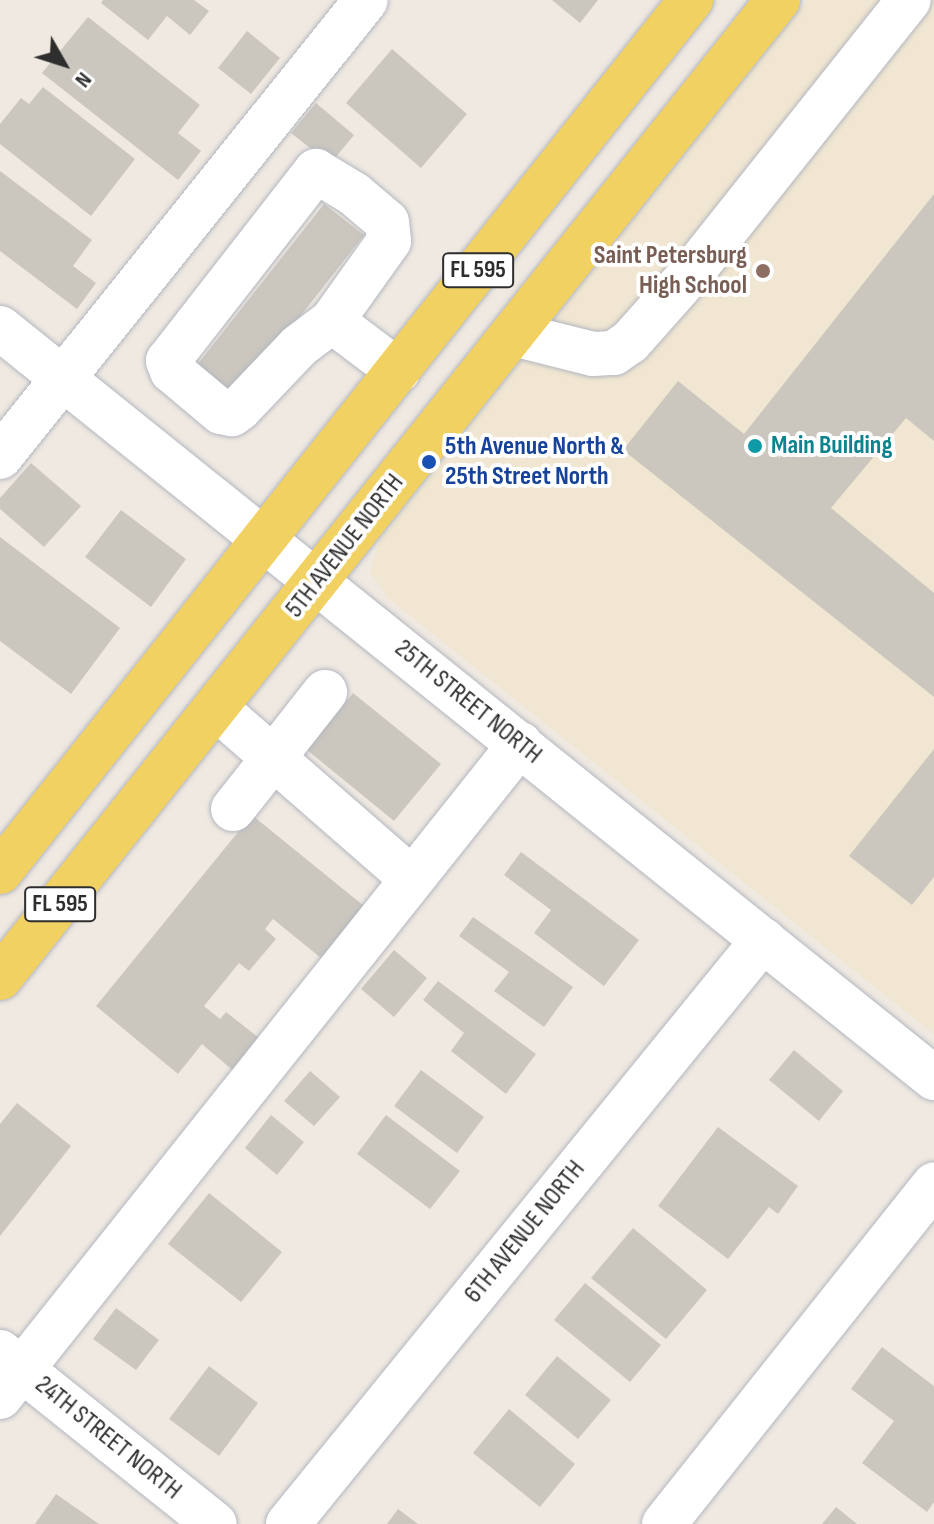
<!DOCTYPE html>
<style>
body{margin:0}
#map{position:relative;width:934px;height:1524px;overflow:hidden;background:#efe9e1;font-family:"Sofia Sans Condensed",sans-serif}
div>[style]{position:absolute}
.education>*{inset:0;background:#f0e6d1}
.building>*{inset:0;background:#cbc7bf}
.roads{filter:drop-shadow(0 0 2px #b4b7c1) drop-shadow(0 0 2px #b4b7c1)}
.minor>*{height:44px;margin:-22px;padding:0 22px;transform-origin:22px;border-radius:22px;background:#fff}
.major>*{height:44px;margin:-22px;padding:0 22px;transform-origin:22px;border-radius:22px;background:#f2d163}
.dots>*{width:22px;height:22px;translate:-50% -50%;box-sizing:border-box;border:4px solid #fff;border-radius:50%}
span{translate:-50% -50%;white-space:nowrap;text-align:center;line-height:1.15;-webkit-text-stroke:8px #fff;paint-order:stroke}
.shield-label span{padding:2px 6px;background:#fff;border:2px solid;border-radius:6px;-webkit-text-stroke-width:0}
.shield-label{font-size:24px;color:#2e2e2e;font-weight:700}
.education-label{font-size:26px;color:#785e54;font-weight:700}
.right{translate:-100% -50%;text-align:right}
.culture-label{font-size:26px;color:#0d838f;font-weight:700}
.left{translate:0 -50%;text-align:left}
.transit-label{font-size:26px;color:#164399;font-weight:700}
.street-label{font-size:26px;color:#2e2e2e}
.north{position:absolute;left:24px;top:24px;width:80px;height:80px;-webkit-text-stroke:6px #fff;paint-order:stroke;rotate:129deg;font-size:22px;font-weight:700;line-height:32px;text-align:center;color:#2e2e2e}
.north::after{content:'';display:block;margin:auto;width:28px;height:36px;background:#2e2e2e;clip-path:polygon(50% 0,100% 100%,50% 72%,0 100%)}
</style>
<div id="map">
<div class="education">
<i style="clip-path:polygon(807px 0,934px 0,934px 1034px,389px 599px,370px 572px,379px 542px)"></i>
</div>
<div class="building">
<i style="clip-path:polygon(103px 0,194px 0,209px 11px,190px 35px,167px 16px,148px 40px,101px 3px)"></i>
<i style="clip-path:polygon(552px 0,598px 0,580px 23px)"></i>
<i style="clip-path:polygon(88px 17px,200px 105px,178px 133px,201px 151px,178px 180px,42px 73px)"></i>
<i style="clip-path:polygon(247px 31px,280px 58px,251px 94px,218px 68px)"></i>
<i style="clip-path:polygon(392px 49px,467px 114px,421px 168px,346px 103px)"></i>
<i style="clip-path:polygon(43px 87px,135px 159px,91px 216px,0 144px,0 124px,21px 98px,29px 104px)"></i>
<i style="clip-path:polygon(316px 103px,354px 135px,330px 164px,291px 133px)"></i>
<i style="clip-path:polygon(0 171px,92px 240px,73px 266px,96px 283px,77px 309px,0 251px)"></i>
<i style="clip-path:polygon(934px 194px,934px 441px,906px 418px,831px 508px,934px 593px,934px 697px,623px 450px,678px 381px,744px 434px)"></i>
<i style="clip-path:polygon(324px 204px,364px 235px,237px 397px,197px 365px)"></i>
<i style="clip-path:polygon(31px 463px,81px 506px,44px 547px,0 509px,0 498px)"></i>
<i style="clip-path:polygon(121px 510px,186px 559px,151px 607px,85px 557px)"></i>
<i style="clip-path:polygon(0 537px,120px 628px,71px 694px,0 641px)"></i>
<i style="clip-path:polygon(353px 693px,441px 764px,394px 821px,307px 750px)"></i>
<i style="clip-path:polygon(934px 749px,934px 877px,912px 905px,849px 856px)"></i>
<i style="clip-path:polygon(252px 815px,364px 906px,321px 958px,273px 919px,265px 929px,276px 939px,249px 971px,239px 963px,204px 1006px,220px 1019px,226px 1012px,263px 1041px,237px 1074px,202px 1044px,178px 1074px,96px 1006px)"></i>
<i style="clip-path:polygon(521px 852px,639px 940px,604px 986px,534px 933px,551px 910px,504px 875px)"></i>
<i style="clip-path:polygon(473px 917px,573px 987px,544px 1027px,494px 991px,509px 972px,459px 936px)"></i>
<i style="clip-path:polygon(394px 950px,427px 978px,394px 1017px,361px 989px)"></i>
<i style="clip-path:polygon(438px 981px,536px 1054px,506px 1094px,451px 1051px,464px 1033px,423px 1000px)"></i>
<i style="clip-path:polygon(794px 1050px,843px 1091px,819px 1121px,769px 1080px)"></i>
<i style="clip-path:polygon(421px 1070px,484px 1117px,457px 1153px,394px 1106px)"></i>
<i style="clip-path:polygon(310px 1071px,340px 1097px,314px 1126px,284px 1101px)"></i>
<i style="clip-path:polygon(17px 1103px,71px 1146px,0 1236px,0 1124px)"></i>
<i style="clip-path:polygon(271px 1115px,304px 1142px,277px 1175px,245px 1148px)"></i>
<i style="clip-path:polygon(386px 1115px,460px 1171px,430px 1209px,357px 1154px)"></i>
<i style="clip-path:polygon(718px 1127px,798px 1186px,778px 1214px,769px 1207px,728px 1259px,658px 1206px)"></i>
<i style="clip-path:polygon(209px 1193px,282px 1252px,241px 1302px,168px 1244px)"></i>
<i style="clip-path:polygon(633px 1228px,707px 1290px,666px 1339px,591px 1278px)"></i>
<i style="clip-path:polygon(585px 1283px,661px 1345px,630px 1382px,554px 1320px)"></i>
<i style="clip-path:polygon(116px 1308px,159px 1340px,136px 1370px,93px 1339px)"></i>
<i style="clip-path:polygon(882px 1347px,934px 1386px,934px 1502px,927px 1512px,862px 1463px,894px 1421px,851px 1389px)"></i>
<i style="clip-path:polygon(557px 1356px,611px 1400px,578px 1439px,525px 1395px)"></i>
<i style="clip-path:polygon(209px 1366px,258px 1403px,219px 1456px,169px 1419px)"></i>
<i style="clip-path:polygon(509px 1409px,575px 1464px,540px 1507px,473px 1453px)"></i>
<i style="clip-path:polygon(56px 1494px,99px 1524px,35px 1524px)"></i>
<i style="clip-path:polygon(836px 1507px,857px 1524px,822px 1524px)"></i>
<i style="clip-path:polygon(398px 1509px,418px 1524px,387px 1524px)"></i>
</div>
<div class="roads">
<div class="minor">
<i style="left:316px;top:171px;width:44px;rotate:31.2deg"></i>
<i style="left:354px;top:194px;width:43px;rotate:40.3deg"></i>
<i style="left:387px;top:222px;width:19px;rotate:84deg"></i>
<i style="left:389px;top:241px;width:98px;rotate:125.5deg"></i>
<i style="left:332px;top:321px;width:41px;rotate:142.9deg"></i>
<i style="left:299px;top:346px;width:87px;rotate:133.6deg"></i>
<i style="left:239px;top:409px;width:9px;rotate:144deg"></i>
<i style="left:232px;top:414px;width:11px;rotate:-170deg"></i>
<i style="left:221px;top:412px;width:64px;rotate:-140.1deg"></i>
<i style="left:172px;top:371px;width:11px;rotate:-112deg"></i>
<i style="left:168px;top:361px;width:241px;rotate:-52.1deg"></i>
<i style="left:332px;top:321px;width:83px;rotate:37.1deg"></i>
<i style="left:0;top:328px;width:1198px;rotate:38.76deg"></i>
<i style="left:513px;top:334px;width:82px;rotate:14deg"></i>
<i style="left:593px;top:354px;width:21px;rotate:-3deg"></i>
<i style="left:614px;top:353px;width:19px;rotate:-35deg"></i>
<i style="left:630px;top:342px;width:96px;rotate:-48.4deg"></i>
<i style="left:694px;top:270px;width:345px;rotate:-51.5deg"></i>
<i style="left:0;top:457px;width:585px;rotate:-51.31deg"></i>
<i style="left:216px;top:708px;width:260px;rotate:41.1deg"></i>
<i style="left:233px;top:809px;width:149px;rotate:-51.8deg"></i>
<i style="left:0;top:1352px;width:275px;rotate:38.7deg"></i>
<i style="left:0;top:1397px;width:835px;rotate:-51.47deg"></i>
<i style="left:288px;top:1524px;width:753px;rotate:-50.88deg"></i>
<i style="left:664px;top:1524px;width:434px;rotate:-51.5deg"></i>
</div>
<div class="major">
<i style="left:0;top:872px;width:1113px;rotate:-51.61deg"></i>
<i style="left:0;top:978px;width:1250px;rotate:-51.5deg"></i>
</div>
</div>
<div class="dots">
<i style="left:763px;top:271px;background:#8d6e63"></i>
<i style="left:755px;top:446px;background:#0f9aa8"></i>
<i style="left:429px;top:462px;background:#1a4fb4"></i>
</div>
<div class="shield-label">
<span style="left:478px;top:270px">FL 595</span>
<span style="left:60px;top:904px">FL 595</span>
</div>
<div class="education-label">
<span class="right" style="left:747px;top:271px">Saint Petersburg<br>High School</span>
</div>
<div class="culture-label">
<span class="left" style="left:771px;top:446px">Main Building</span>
</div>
<div class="transit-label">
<span class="left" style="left:445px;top:462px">5th Avenue North &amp;<br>25th Street North</span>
</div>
<div class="street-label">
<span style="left:345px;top:546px;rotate:-52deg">5TH AVENUE NORTH</span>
<span style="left:468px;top:702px;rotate:39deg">25TH STREET NORTH</span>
<span style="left:525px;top:1232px;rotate:-51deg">6TH AVENUE NORTH</span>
<span style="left:108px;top:1438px;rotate:39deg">24TH STREET NORTH</span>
</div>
<div class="north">N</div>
</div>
